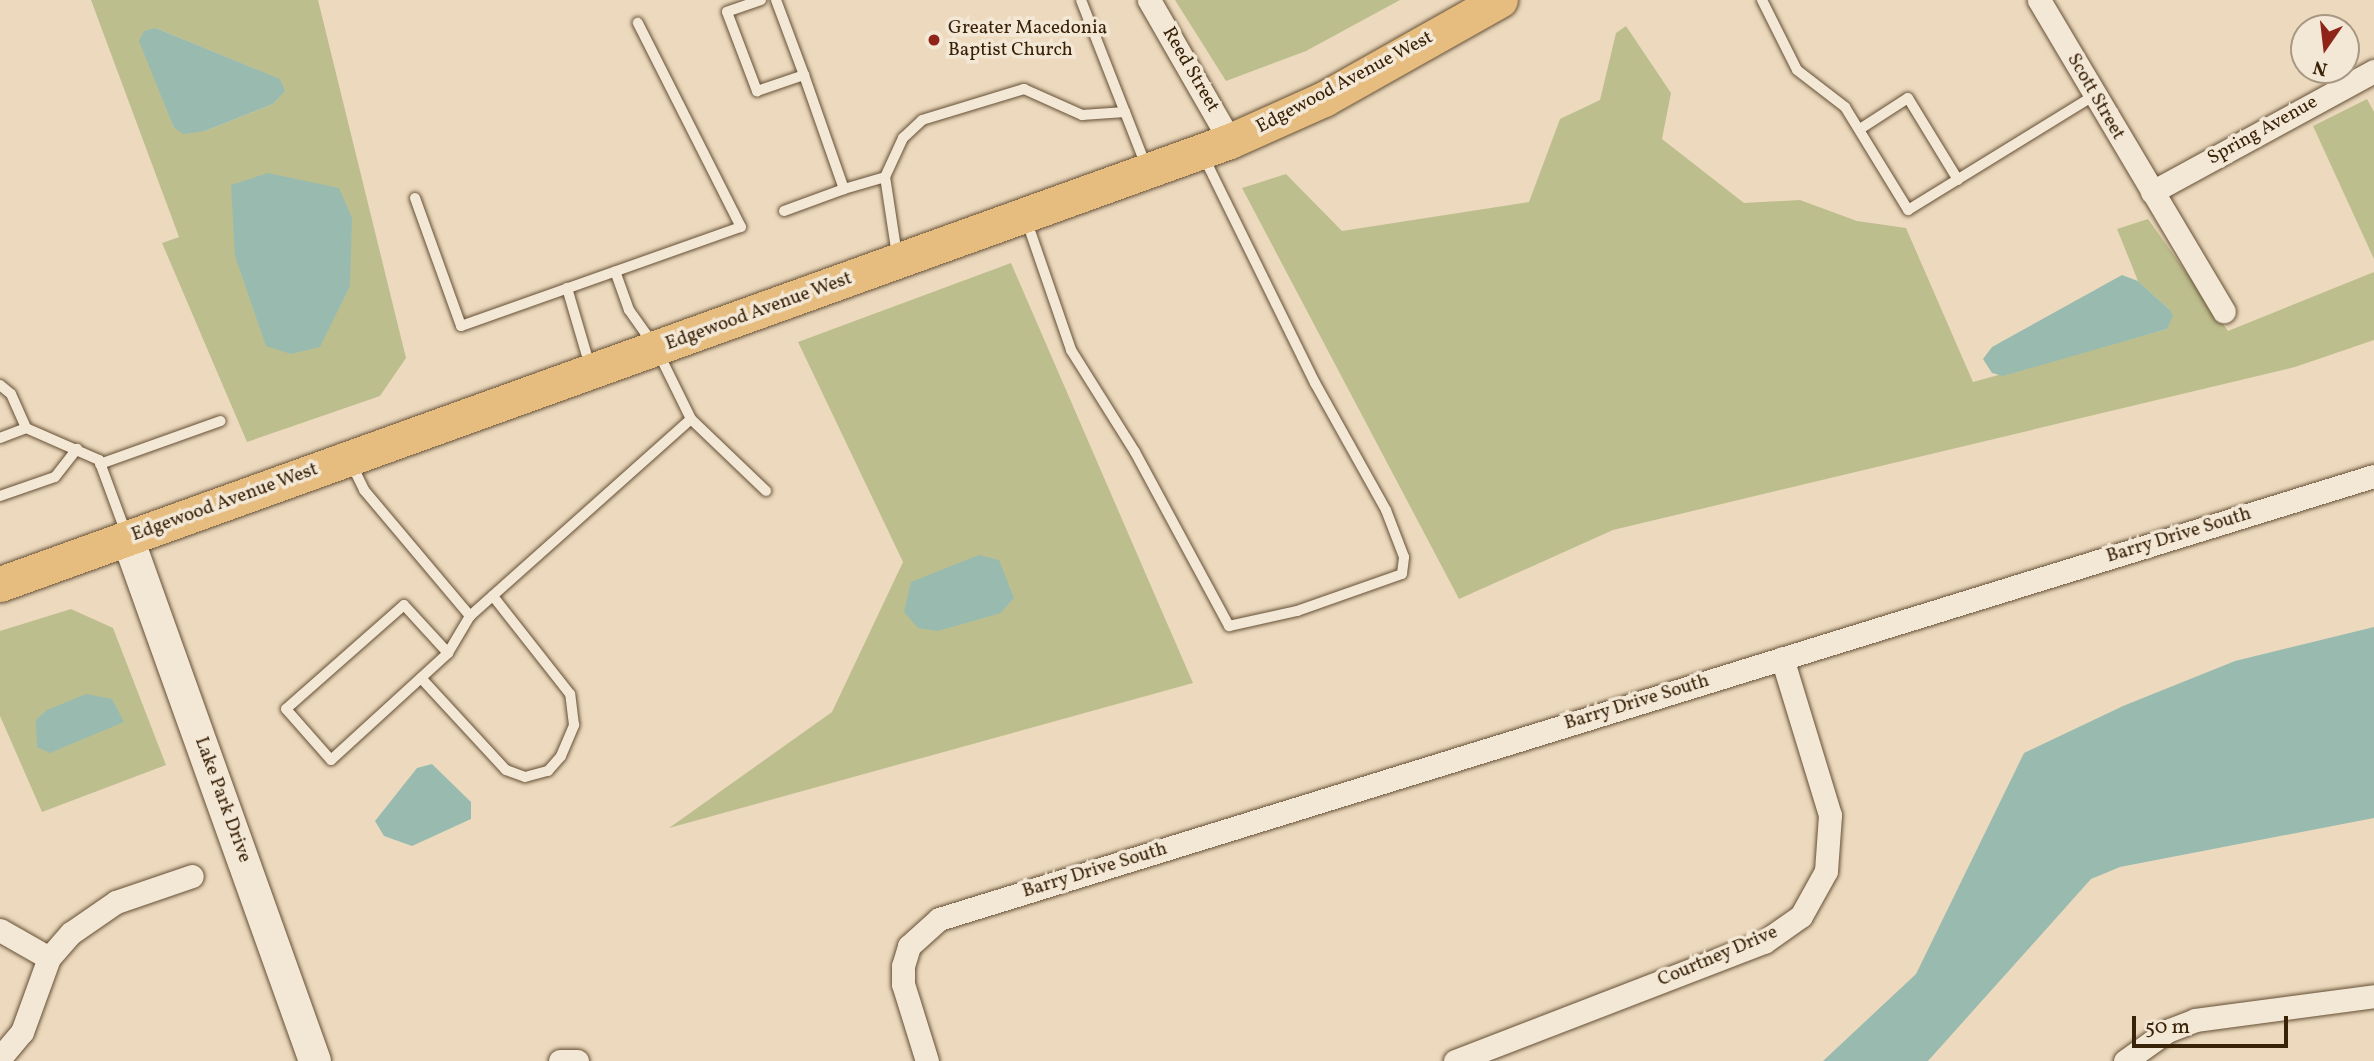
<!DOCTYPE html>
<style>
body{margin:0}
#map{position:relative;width:2374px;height:1061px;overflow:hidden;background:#eddabe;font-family:Vollkorn,serif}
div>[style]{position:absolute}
.green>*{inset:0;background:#bdbe8e}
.water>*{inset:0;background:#99bbaf}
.roads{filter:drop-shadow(0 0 2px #655036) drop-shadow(0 0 2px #655036)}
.lane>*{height:10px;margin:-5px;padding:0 5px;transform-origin:5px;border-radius:5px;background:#f3e7d5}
.street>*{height:23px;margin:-11.5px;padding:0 11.5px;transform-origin:11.5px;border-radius:11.5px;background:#f3e7d5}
.secondary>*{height:32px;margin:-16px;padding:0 16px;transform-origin:16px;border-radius:16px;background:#f3e7d5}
.primary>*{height:35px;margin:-17.5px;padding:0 17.5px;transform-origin:17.5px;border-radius:17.5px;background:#e6bd7f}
.dots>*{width:19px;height:19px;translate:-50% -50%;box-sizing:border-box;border:4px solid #f3e7d5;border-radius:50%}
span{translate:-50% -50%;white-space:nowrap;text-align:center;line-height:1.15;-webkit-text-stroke:7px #f3e7d5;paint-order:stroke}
.poi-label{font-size:19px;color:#382208}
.left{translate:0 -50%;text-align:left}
.street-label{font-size:19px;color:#382208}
.north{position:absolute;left:2290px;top:14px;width:70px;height:70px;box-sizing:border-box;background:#f3e7d5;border:2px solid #a89883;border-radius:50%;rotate:194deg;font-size:19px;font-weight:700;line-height:28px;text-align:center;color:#382208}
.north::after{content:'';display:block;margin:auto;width:24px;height:32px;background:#8f2418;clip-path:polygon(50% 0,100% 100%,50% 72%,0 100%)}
.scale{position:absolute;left:2132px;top:1016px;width:156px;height:32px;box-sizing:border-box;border:4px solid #382208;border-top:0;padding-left:9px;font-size:21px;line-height:24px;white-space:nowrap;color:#382208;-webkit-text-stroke:5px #f3e7d5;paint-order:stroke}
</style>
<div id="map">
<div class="green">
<i style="clip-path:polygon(evenodd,91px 0,318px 0,406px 358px,380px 396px,247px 442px,162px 243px,179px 237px,91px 0,156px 28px,279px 79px,284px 91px,273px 104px,205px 131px,174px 128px,159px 85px,156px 28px)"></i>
<i style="clip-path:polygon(1175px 0,1400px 0,1306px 51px,1226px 81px)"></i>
<i style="clip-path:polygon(1626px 26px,1671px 93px,1662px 139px,1744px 203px,1800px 200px,1857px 221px,1906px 228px,1973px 382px,2167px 329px,2169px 309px,2138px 281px,2117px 229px,2148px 219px,2228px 331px,2374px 272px,2374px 340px,2295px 367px,1613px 530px,1459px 599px,1242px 188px,1286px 174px,1342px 231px,1529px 202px,1560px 119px,1600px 100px,1616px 33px)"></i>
<i style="clip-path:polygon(2367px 99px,2374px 112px,2374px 259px,2313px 126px)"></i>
<i style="clip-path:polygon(1011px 263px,1193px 683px,669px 828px,832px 712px,903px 562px,798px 342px)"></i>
<i style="clip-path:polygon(71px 609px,113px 628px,166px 765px,42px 812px,0 716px,0 631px)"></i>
</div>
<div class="water">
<i style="clip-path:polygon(156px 28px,280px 79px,285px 91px,273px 104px,205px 131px,184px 134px,174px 128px,139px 41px,144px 31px)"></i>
<i style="clip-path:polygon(268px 173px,339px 188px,352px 218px,350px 286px,320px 347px,291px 354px,266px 346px,235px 256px,231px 185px)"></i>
<i style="clip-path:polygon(2122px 275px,2138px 281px,2169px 309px,2173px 316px,2167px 329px,2003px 376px,1992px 373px,1983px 359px,1992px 347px)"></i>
<i style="clip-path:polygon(979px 555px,999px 560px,1014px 598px,1001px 613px,938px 631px,918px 628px,904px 612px,911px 582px)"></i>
<i style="clip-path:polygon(2374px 627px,2374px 818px,2120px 867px,2091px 879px,1928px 1061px,1823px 1061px,1916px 974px,2024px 753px,2123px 706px,2235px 661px)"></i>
<i style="clip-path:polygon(86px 694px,112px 699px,124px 722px,50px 753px,37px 747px,36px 720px,47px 710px)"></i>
<i style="clip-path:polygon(432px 764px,471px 802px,471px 819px,412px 846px,384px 836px,375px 821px,417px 768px)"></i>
</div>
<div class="roads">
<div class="lane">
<i style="left:761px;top:0;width:36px;rotate:161deg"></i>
<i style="left:727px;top:12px;width:85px;rotate:69.2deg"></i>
<i style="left:757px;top:91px;width:50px;rotate:-18.8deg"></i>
<i style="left:804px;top:75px;width:121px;rotate:70.7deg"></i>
<i style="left:844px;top:189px;width:43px;rotate:-16.3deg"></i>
<i style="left:776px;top:0;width:80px;rotate:69.5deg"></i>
<i style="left:1081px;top:0;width:120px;rotate:68.6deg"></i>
<i style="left:1762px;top:0;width:78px;rotate:63.4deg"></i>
<i style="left:1797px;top:70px;width:61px;rotate:37.6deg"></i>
<i style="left:1845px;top:107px;width:121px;rotate:58.5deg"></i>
<i style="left:1908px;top:210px;width:217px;rotate:-31.6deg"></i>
<i style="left:1860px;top:129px;width:57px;rotate:-32.9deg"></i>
<i style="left:1908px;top:98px;width:96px;rotate:58.6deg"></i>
<i style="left:415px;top:198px;width:136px;rotate:70.2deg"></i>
<i style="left:461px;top:326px;width:297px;rotate:-19.5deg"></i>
<i style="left:741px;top:227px;width:229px;rotate:-116.8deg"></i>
<i style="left:784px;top:211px;width:64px;rotate:-20.1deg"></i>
<i style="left:1026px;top:219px;width:139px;rotate:71deg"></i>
<i style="left:1071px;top:350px;width:120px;rotate:57.9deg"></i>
<i style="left:1135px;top:452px;width:198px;rotate:61.6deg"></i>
<i style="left:1229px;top:626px;width:70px;rotate:-12.4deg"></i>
<i style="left:1297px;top:611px;width:111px;rotate:-19.4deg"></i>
<i style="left:1402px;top:574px;width:17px;rotate:-83deg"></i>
<i style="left:1404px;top:557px;width:50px;rotate:-111deg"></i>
<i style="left:1386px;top:510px;width:145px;rotate:-119.2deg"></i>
<i style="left:1315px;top:383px;width:254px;rotate:-116.2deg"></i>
<i style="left:897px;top:255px;width:79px;rotate:-98.7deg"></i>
<i style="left:885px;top:177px;width:43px;rotate:-65.2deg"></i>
<i style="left:903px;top:138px;width:26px;rotate:-43deg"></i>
<i style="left:922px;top:120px;width:107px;rotate:-16.9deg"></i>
<i style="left:1024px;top:89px;width:64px;rotate:24.1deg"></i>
<i style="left:1082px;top:115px;width:43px;rotate:-4deg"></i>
<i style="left:1125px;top:112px;width:58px;rotate:68.7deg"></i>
<i style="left:567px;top:288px;width:81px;rotate:73.6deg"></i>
<i style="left:0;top:385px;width:14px;rotate:39deg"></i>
<i style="left:11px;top:394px;width:37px;rotate:66deg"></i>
<i style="left:691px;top:419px;width:104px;rotate:43.8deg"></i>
<i style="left:0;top:438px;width:28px;rotate:-21deg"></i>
<i style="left:26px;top:428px;width:80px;rotate:23.7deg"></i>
<i style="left:99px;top:460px;width:78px;rotate:69.7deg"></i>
<i style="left:351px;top:463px;width:30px;rotate:64deg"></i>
<i style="left:364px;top:490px;width:165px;rotate:49.9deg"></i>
<i style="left:470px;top:616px;width:296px;rotate:-41.7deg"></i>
<i style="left:691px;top:419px;width:79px;rotate:-116.2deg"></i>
<i style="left:656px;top:348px;width:47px;rotate:-125.4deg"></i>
<i style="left:629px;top:310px;width:41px;rotate:-109.7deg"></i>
<i style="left:100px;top:464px;width:128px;rotate:-19.6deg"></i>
<i style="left:0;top:496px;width:58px;rotate:-19.1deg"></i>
<i style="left:55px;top:477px;width:36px;rotate:-52deg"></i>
<i style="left:448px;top:653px;width:65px;rotate:-132.5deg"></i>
<i style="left:404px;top:605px;width:157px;rotate:138.6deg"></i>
<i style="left:286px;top:709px;width:68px;rotate:48.6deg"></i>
<i style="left:331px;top:760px;width:159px;rotate:-42.4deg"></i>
<i style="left:448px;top:653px;width:43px;rotate:-59.3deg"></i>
<i style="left:421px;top:678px;width:125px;rotate:47.3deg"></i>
<i style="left:506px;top:770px;width:20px;rotate:20deg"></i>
<i style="left:525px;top:777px;width:24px;rotate:-15deg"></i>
<i style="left:548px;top:771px;width:20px;rotate:-49deg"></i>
<i style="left:561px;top:756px;width:34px;rotate:-67deg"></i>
<i style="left:574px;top:725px;width:31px;rotate:-97deg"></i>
<i style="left:570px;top:694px;width:125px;rotate:-128.2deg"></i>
</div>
<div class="street">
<i style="left:1149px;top:0;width:163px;rotate:60.1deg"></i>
<i style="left:2039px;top:0;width:362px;rotate:59.3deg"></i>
<i style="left:2152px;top:192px;width:253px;rotate:-28.6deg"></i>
<i style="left:0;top:930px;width:56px;rotate:29.7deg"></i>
<i style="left:0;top:1058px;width:34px;rotate:-50deg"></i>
<i style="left:22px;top:1032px;width:79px;rotate:-70deg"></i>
<i style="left:49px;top:958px;width:33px;rotate:-49deg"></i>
<i style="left:71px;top:933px;width:55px;rotate:-34.6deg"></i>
<i style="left:116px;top:902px;width:80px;rotate:-18.9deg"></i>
<i style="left:560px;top:1061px;width:17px"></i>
<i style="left:927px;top:1061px;width:81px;rotate:-107.3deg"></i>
<i style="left:903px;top:984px;width:18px;rotate:-90deg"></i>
<i style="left:903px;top:966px;width:21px;rotate:-73deg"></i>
<i style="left:909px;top:946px;width:40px;rotate:-42deg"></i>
<i style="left:939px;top:919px;width:1502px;rotate:-17.16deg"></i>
<i style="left:1455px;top:1061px;width:331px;rotate:-21.1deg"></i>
<i style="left:1764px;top:942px;width:45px;rotate:-35.1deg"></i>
<i style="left:1801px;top:916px;width:51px;rotate:-60.9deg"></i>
<i style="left:1826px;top:871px;width:56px;rotate:-85.9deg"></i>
<i style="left:1830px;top:815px;width:164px;rotate:-107deg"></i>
<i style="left:2125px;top:1061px;width:52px;rotate:-35.5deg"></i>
<i style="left:2167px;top:1031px;width:30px;rotate:-21deg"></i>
<i style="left:2195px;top:1020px;width:181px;rotate:-7.6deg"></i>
</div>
<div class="secondary">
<i style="left:128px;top:539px;width:554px;rotate:70.29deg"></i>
</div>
<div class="primary">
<i style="left:0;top:584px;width:1307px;rotate:-19.81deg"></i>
<i style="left:1230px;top:141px;width:103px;rotate:-24.1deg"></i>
<i style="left:1324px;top:99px;width:202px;rotate:-29.4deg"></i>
</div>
</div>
<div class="dots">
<i style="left:934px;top:40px;background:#8f2418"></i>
</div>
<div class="poi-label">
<span class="left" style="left:948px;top:40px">Greater Macedonia<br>Baptist Church</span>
</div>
<div class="street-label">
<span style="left:1190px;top:70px;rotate:60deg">Reed Street</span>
<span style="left:1345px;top:83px;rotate:-28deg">Edgewood Avenue West</span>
<span style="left:2095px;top:97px;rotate:60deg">Scott Street</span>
<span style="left:2263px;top:131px;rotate:-29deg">Spring Avenue</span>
<span style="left:759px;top:312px;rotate:-20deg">Edgewood Avenue West</span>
<span style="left:225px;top:503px;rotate:-20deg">Edgewood Avenue West</span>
<span style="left:2179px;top:536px;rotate:-17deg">Barry Drive South</span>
<span style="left:1637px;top:703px;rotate:-17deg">Barry Drive South</span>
<span style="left:222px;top:800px;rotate:70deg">Lake Park Drive</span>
<span style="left:1095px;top:871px;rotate:-17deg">Barry Drive South</span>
<span style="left:1718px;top:957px;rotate:-23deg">Courtney Drive</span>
</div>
<div class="north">N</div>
<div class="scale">50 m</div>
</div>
